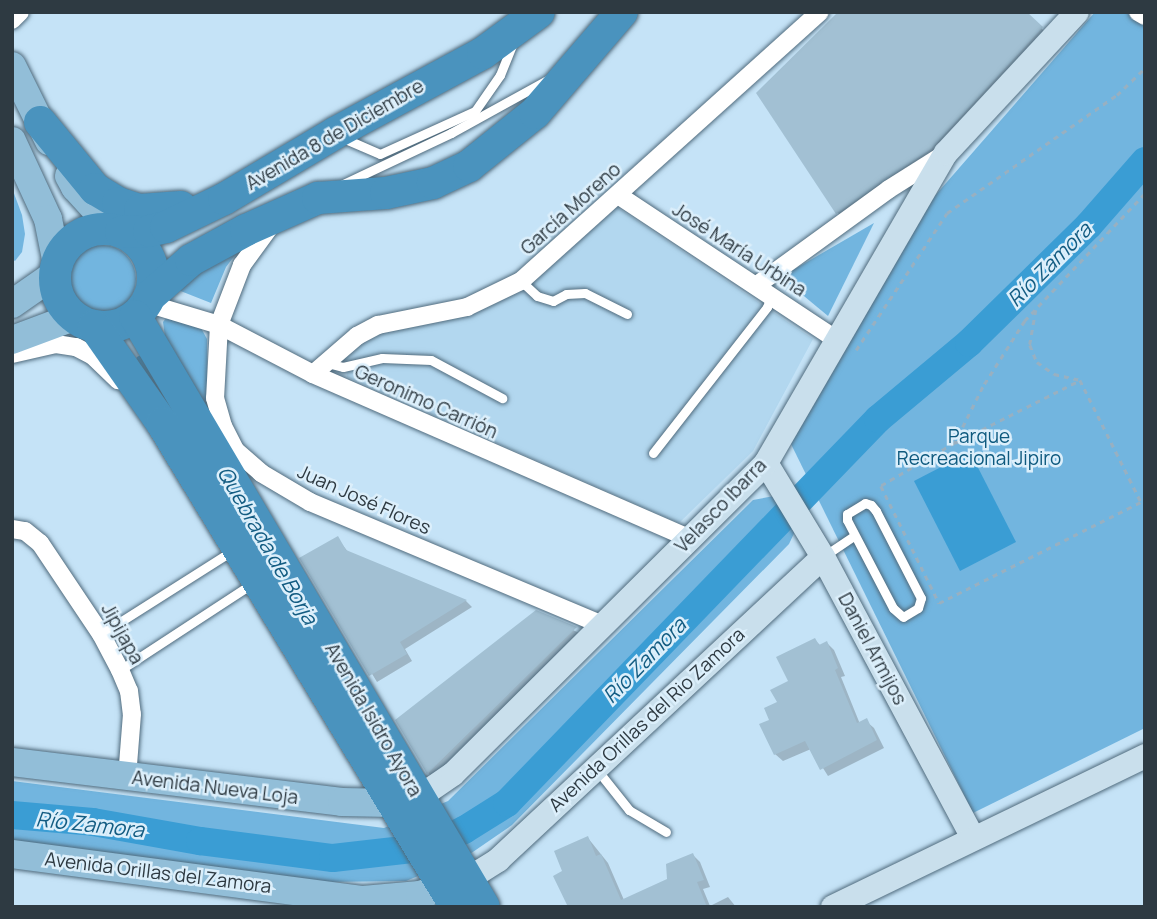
<!DOCTYPE html>
<meta charset="utf-8">
<style>
body{margin:0}
#map{position:relative;width:1157px;height:919px;overflow:hidden;background:#c5e3f7;font-family:Manrope,sans-serif}
div>[style]{position:absolute}
.built>*{inset:0;background:#b2d7ef}
.green>*{inset:0;background:#72b5df}
.round{border-radius:50%}
.water>*{inset:0;background:#3a9dd4}
.shadow>*{inset:0;background:#0003}
.stream>*{height:4.5px;margin:-2.25px;padding:0 2.25px;transform-origin:2.25px;border-radius:2.25px;background:#3a9dd4}
.river>*{height:28px;margin:-14px;padding:0 14px;transform-origin:14px;border-radius:14px;background:#3a9dd4}
.building>*{inset:0;background:#a2c0d3}
.path>*{height:2.5px;margin-top:-1.25px;transform-origin:0;background:repeating-linear-gradient(90deg,#98b0c1 0 5px,transparent 0 10px)}
.roads{filter:drop-shadow(0 0 2px #506b7d) drop-shadow(0 0 2px #506b7d)}
.lane>*{height:9px;margin:-4.5px;padding:0 4.5px;transform-origin:4.5px;border-radius:4.5px;background:#fff}
.street>*{height:18px;margin:-9px;padding:0 9px;transform-origin:9px;border-radius:9px;background:#fff}
.secondary>*{height:24px;margin:-12px;padding:0 12px;transform-origin:12px;border-radius:12px;background:#c9dfec}
.primary>*{height:28px;margin:-14px;padding:0 14px;transform-origin:14px;border-radius:14px;background:#92bed8}
.highway>*{height:32px;margin:-16px;padding:0 16px;transform-origin:16px;border-radius:16px;background:#4a93be}
.highway>.ring{margin:-16px;padding:0;box-sizing:content-box;background:none;border:32px solid #4a93be;border-radius:50%}
span{translate:-50% -50%;white-space:nowrap;text-align:center;line-height:1.15;-webkit-text-stroke:5px #dceffb;paint-order:stroke}
.street-label{font-size:19px;color:#2e3a42}
.park-label{font-size:19px;color:#0d597e}
.water-label{font-size:21px;color:#135c82;font-style:italic}
.frame{position:absolute;inset:0;border:14px solid #2e3a42;pointer-events:none}
</style>
<div id="map">
<div class="built">
<i style="clip-path:polygon(612px 204px,813px 339px,753px 451px,679px 523px,347px 377px,345px 357px,375px 326px,465px 312px)"></i>
</div>
<div class="green">
<i style="clip-path:polygon(1095px 12px,1145px 12px,1145px 728px,973px 813px,790px 442px,933px 198px)"></i>
<i style="clip-path:polygon(12px 188px,22px 215px,25px 234px,22px 252px,15px 261px,12px 259px)"></i>
<i style="clip-path:polygon(874px 223px,828px 316px,781px 277px)"></i>
<i class="round" style="left:68px;top:245px;width:68px;height:68px"></i>
<i style="clip-path:polygon(241px 247px,226px 267px,211px 303px,178px 290px,186px 280px)"></i>
<i style="clip-path:polygon(167px 317px,201px 328px,207px 339px,207px 404px,216px 432px,166px 344px,163px 322px)"></i>
<i style="clip-path:polygon(774px 496px,798px 525px,789px 544px,512px 825px,467px 856px,406px 881px,322px 882px,12px 845px,12px 781px,384px 828px,448px 801px,753px 500px)"></i>
</div>
<div class="water">
<i style="clip-path:polygon(970px 452px,1016px 542px,960px 571px,914px 481px)"></i>
</div>
<div class="shadow">
<i style="clip-path:polygon(1025px 12px,1049px 36px,939px 157px,845px 220px,837px 212px)"></i>
<i style="clip-path:polygon(337px 538px,349px 553px,466px 601px,472px 607px,405px 649px,412px 661px,377px 682px,302px 559px)"></i>
<i style="clip-path:polygon(537px 612px,581px 634px,433px 778px,428px 773px)"></i>
<i style="clip-path:polygon(815px 640px,821px 646px,827px 643px,834px 650px,845px 676px,841px 677px,860px 724px,866px 721px,874px 728px,884px 748px,828px 776px,811px 749px,783px 761px,775px 754px,771px 721px)"></i>
<i style="clip-path:polygon(588px 838px,608px 863px,624px 900px,669px 881px,693px 855px,700px 862px,710px 887px,703px 889px,710px 906px,728px 897px,736px 907px,570px 907px,565px 872px)"></i>
</div>
<div class="stream">
<i style="left:139px;top:358px;width:41px;rotate:59deg"></i>
</div>
<div class="river">
<i style="left:12px;top:815px;width:81px;rotate:4.9deg"></i>
<i style="left:93px;top:822px;width:109px;rotate:10.1deg"></i>
<i style="left:200px;top:841px;width:134px;rotate:7.3deg"></i>
<i style="left:333px;top:858px;width:97px;rotate:-6.5deg"></i>
<i style="left:429px;top:847px;width:39px;rotate:-26deg"></i>
<i style="left:464px;top:830px;width:51px;rotate:-32.1deg"></i>
<i style="left:507px;top:803px;width:534px;rotate:-45.99deg"></i>
<i style="left:878px;top:419px;width:119px;rotate:-39.9deg"></i>
<i style="left:969px;top:343px;width:168px;rotate:-44.5deg"></i>
<i style="left:1089px;top:225px;width:85px;rotate:-48.8deg"></i>
</div>
<div class="building">
<i style="clip-path:polygon(838px 12px,1027px 12px,1043px 27px,931px 149px,836px 214px,756px 93px)"></i>
<i style="clip-path:polygon(338px 536px,346px 550px,467px 600px,400px 642px,407px 654px,369px 676px,299px 558px)"></i>
<i style="clip-path:polygon(536px 610px,577px 627px,427px 774px,395px 720px)"></i>
<i style="clip-path:polygon(815px 638px,819px 645px,827px 641px,838px 668px,835px 670px,857px 723px,867px 718px,877px 740px,820px 770px,805px 741px,774px 755px,759px 724px,769px 720px,764px 708px,777px 702px,770px 690px,788px 681px,776px 657px)"></i>
<i style="clip-path:polygon(588px 836px,596px 856px,601px 854px,621px 900px,667px 879px,666px 864px,693px 853px,704px 880px,697px 882px,707px 907px,568px 907px,553px 876px,562px 871px,554px 851px)"></i>
</div>
<div class="path">
<i style="left:1145px;top:194px;width:175px;rotate:133.4deg"></i>
<i style="left:1025px;top:321px;width:78px;rotate:122.5deg"></i>
<i style="left:983px;top:387px;width:63px;rotate:116.6deg"></i>
<i style="left:955px;top:443px;width:86px;rotate:149.8deg"></i>
<i style="left:881px;top:486px;width:131px;rotate:63.6deg"></i>
<i style="left:939px;top:603px;width:230px;rotate:-26.6deg"></i>
<i style="left:1036px;top:310px;width:36px;rotate:100deg"></i>
<i style="left:1030px;top:345px;width:18px;rotate:68deg"></i>
<i style="left:1037px;top:362px;width:21px;rotate:35deg"></i>
<i style="left:1054px;top:374px;width:27px;rotate:13deg"></i>
<i style="left:856px;top:350px;width:164px;rotate:-56.4deg"></i>
<i style="left:947px;top:213px;width:207px;rotate:-34.8deg"></i>
<i style="left:1117px;top:95px;width:39px;rotate:-44deg"></i>
<i style="left:955px;top:443px;width:140px;rotate:-26.7deg"></i>
<i style="left:1080px;top:380px;width:136px;rotate:63.4deg"></i>
</div>
<div class="roads">
<div class="lane">
<i style="left:343px;top:138px;width:40px;rotate:23.4deg"></i>
<i style="left:380px;top:154px;width:104px;rotate:-24.4deg"></i>
<i style="left:475px;top:111px;width:44px;rotate:-55.2deg"></i>
<i style="left:500px;top:75px;width:35px;rotate:-68deg"></i>
<i style="left:341px;top:185px;width:122px;rotate:-25.3deg"></i>
<i style="left:451px;top:133px;width:112px;rotate:-28.9deg"></i>
<i style="left:521px;top:281px;width:22px;rotate:43deg"></i>
<i style="left:537px;top:296px;width:17px;rotate:17deg"></i>
<i style="left:553px;top:301px;width:15px;rotate:-28deg"></i>
<i style="left:566px;top:294px;width:19px;rotate:-3deg"></i>
<i style="left:585px;top:293px;width:47px;rotate:26.6deg"></i>
<i style="left:327px;top:363px;width:16px;rotate:14deg"></i>
<i style="left:343px;top:367px;width:40px;rotate:-13deg"></i>
<i style="left:382px;top:358px;width:49px;rotate:2.3deg"></i>
<i style="left:431px;top:360px;width:81px;rotate:28.2deg"></i>
<i style="left:653px;top:453px;width:185px;rotate:-52deg"></i>
<i style="left:767px;top:307px;width:12px;rotate:-70deg"></i>
<i style="left:865px;top:503px;width:6px;rotate:18deg"></i>
<i style="left:871px;top:505px;width:8px;rotate:50deg"></i>
<i style="left:876px;top:511px;width:98px;rotate:62.7deg"></i>
<i style="left:921px;top:598px;width:10px;rotate:107deg"></i>
<i style="left:918px;top:608px;width:17px;rotate:149deg"></i>
<i style="left:903px;top:617px;width:13px;rotate:-138deg"></i>
<i style="left:893px;top:608px;width:99px;rotate:-117.6deg"></i>
<i style="left:847px;top:520px;width:6px;rotate:-90deg"></i>
<i style="left:847px;top:514px;width:21px;rotate:-31deg"></i>
<i style="left:824px;top:556px;width:36px;rotate:-34deg"></i>
<i style="left:101px;top:634px;width:155px;rotate:-32.4deg"></i>
<i style="left:120px;top:670px;width:159px;rotate:-33.2deg"></i>
<i style="left:598px;top:771px;width:50px;rotate:51.5deg"></i>
<i style="left:629px;top:810px;width:43px;rotate:30.7deg"></i>
</div>
<div class="street">
<i style="left:1138px;top:12px;width:8px;rotate:30deg"></i>
<i style="left:12px;top:20px;width:11px;rotate:-45deg"></i>
<i style="left:618px;top:195px;width:263px;rotate:33.5deg"></i>
<i style="left:272px;top:224px;width:51px;rotate:126.2deg"></i>
<i style="left:242px;top:265px;width:64px;rotate:111deg"></i>
<i style="left:219px;top:325px;width:73px;rotate:93.1deg"></i>
<i style="left:215px;top:398px;width:29px;rotate:74deg"></i>
<i style="left:223px;top:426px;width:27px;rotate:63deg"></i>
<i style="left:235px;top:450px;width:35px;rotate:41deg"></i>
<i style="left:261px;top:473px;width:57px;rotate:30.6deg"></i>
<i style="left:310px;top:502px;width:317px;rotate:22.8deg"></i>
<i style="left:757px;top:285px;width:163px;rotate:-36deg"></i>
<i style="left:889px;top:189px;width:64px;rotate:-32.2deg"></i>
<i style="left:146px;top:303px;width:76px;rotate:16.8deg"></i>
<i style="left:219px;top:325px;width:106px;rotate:27.5deg"></i>
<i style="left:313px;top:374px;width:412px;rotate:23.6deg"></i>
<i style="left:12px;top:354px;width:45px;rotate:-12.8deg"></i>
<i style="left:56px;top:344px;width:20px;rotate:9deg"></i>
<i style="left:76px;top:347px;width:19px;rotate:28deg"></i>
<i style="left:93px;top:356px;width:35px;rotate:44deg"></i>
<i style="left:313px;top:374px;width:58px;rotate:-40.8deg"></i>
<i style="left:357px;top:336px;width:24px;rotate:-28deg"></i>
<i style="left:378px;top:325px;width:91px;rotate:-11.4deg"></i>
<i style="left:467px;top:307px;width:60px;rotate:-25.7deg"></i>
<i style="left:521px;top:281px;width:402px;rotate:-42deg"></i>
<i style="left:12px;top:529px;width:13px;rotate:9deg"></i>
<i style="left:25px;top:531px;width:19px;rotate:39deg"></i>
<i style="left:40px;top:543px;width:110px;rotate:56.2deg"></i>
<i style="left:101px;top:634px;width:41px;rotate:62.2deg"></i>
<i style="left:120px;top:670px;width:23px;rotate:67deg"></i>
<i style="left:129px;top:691px;width:23px;rotate:83deg"></i>
<i style="left:132px;top:714px;width:64px;rotate:94.5deg"></i>
</div>
<div class="secondary">
<i style="left:766px;top:463px;width:110px;rotate:58.8deg"></i>
<i style="left:823px;top:557px;width:319px;rotate:61.9deg"></i>
<i style="left:418px;top:798px;width:42px;rotate:-34.4deg"></i>
<i style="left:453px;top:774px;width:441px;rotate:-44.8deg"></i>
<i style="left:766px;top:463px;width:358px;rotate:-59.9deg"></i>
<i style="left:946px;top:153px;width:192px;rotate:-47.1deg"></i>
<i style="left:468px;top:879px;width:36px;rotate:-32deg"></i>
<i style="left:498px;top:860px;width:444px;rotate:-43deg"></i>
<i style="left:833px;top:907px;width:347px;rotate:-25.8deg"></i>
</div>
<div class="primary">
<i style="left:12px;top:66px;width:84px;rotate:63.7deg"></i>
<i style="left:12px;top:141px;width:86px;rotate:65.2deg"></i>
<i style="left:48px;top:219px;width:46px;rotate:78.7deg"></i>
<i style="left:69px;top:176px;width:13px;rotate:61deg"></i>
<i style="left:75px;top:187px;width:58px;rotate:47.8deg"></i>
<i style="left:12px;top:304px;width:52px;rotate:-34.9deg"></i>
<i style="left:12px;top:340px;width:66px;rotate:-20.4deg"></i>
<i style="left:12px;top:762px;width:332px;rotate:6.9deg"></i>
<i style="left:342px;top:802px;width:50px;rotate:1.1deg"></i>
<i style="left:392px;top:803px;width:21px;rotate:-11deg"></i>
<i style="left:12px;top:854px;width:354px;rotate:7.5deg"></i>
<i style="left:363px;top:900px;width:57px;rotate:-5deg"></i>
<i style="left:420px;top:895px;width:49px;rotate:-19.2deg"></i>
</div>
<div class="highway">
<i style="left:40px;top:122px;width:87px;rotate:50.6deg"></i>
<i style="left:95px;top:189px;width:27px;rotate:31deg"></i>
<i style="left:118px;top:203px;width:23px;rotate:18deg"></i>
<i style="left:140px;top:210px;width:41px;rotate:-4.2deg"></i>
<i class="ring" style="left:55px;top:229px;width:66px;height:66px"></i>
<i style="left:121px;top:232px;width:28px;rotate:-2deg"></i>
<i style="left:149px;top:231px;width:17px;rotate:-13deg"></i>
<i style="left:166px;top:227px;width:64px;rotate:-25.8deg"></i>
<i style="left:224px;top:199px;width:129px;rotate:-30.7deg"></i>
<i style="left:335px;top:133px;width:168px;rotate:-28.4deg"></i>
<i style="left:483px;top:53px;width:69px;rotate:-36.2deg"></i>
<i style="left:149px;top:297px;width:56px;rotate:-41.4deg"></i>
<i style="left:191px;top:260px;width:63px;rotate:-28.6deg"></i>
<i style="left:246px;top:230px;width:79px;rotate:-24deg"></i>
<i style="left:318px;top:198px;width:68px;rotate:-4.2deg"></i>
<i style="left:386px;top:193px;width:48px;rotate:-12deg"></i>
<i style="left:433px;top:183px;width:40px;rotate:-25deg"></i>
<i style="left:469px;top:166px;width:85px;rotate:-38.8deg"></i>
<i style="left:535px;top:113px;width:133px;rotate:-49.3deg"></i>
<i style="left:135px;top:316px;width:686px;rotate:59.44deg"></i>
<i style="left:94px;top:326px;width:118px;rotate:55deg"></i>
<i style="left:162px;top:423px;width:566px;rotate:58.72deg"></i>
</div>
</div>
<div class="street-label">
<span style="left:335px;top:135px;rotate:-30deg">Avenida 8 de Diciembre</span>
<span style="left:571px;top:209px;rotate:-42deg">García Moreno</span>
<span style="left:739px;top:250px;rotate:33deg">José María Urbina</span>
<span style="left:426px;top:402px;rotate:24deg">Geronimo Carrión</span>
<span style="left:364px;top:500px;rotate:24deg">Juan José Flores</span>
<span style="left:721px;top:506px;rotate:-46deg">Velasco Ibarra</span>
<span style="left:122px;top:634px;rotate:61deg">Jipijapa</span>
<span style="left:872px;top:649px;rotate:62deg">Daniel Armijos</span>
<span style="left:373px;top:720px;rotate:60deg">Avenida Isidro Ayora</span>
<span style="left:647px;top:720px;rotate:-43deg">Avenida Orillas del Rio Zamora</span>
<span style="left:215px;top:788px;rotate:7deg">Avenida Nueva Loja</span>
<span style="left:158px;top:873px;rotate:7deg">Avenida Orillas del Zamora</span>
</div>
<div class="park-label">
<span style="left:979px;top:448px">Parque<br>Recreacional Jipiro</span>
</div>
<div class="water-label">
<span style="left:1049px;top:264px;rotate:-45deg">Río Zamora</span>
<span style="left:268px;top:545px;rotate:60deg">Quebrada de Borja</span>
<span style="left:644px;top:660px;rotate:-46deg">Río Zamora</span>
<span style="left:90px;top:824px;rotate:6deg">Río Zamora</span>
</div>
<div class="frame"></div>
</div>
